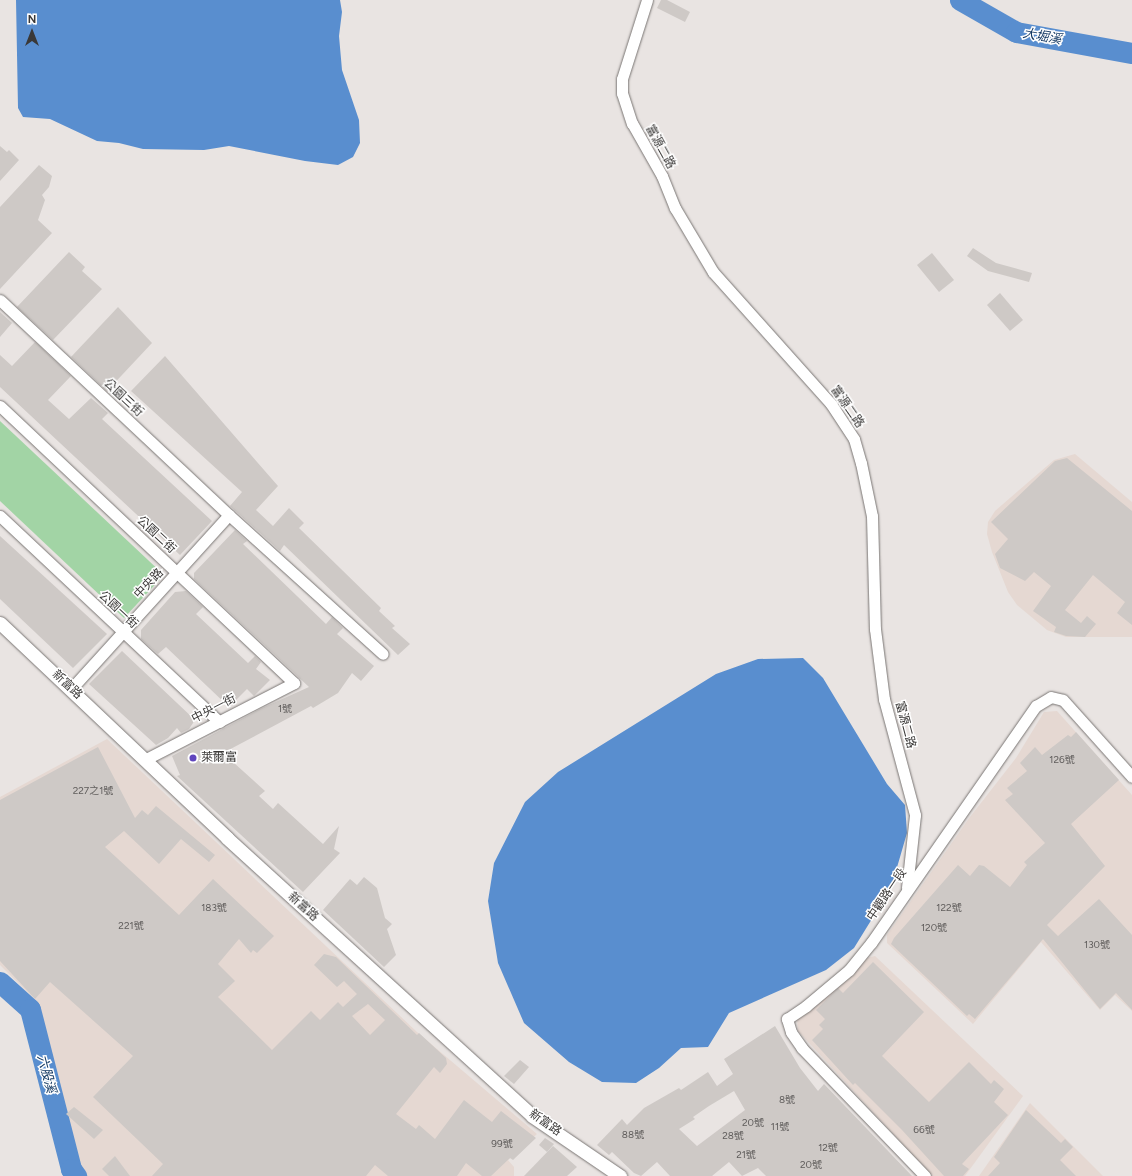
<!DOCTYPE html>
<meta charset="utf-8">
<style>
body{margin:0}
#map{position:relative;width:1132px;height:1176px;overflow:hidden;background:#e9e4e2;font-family:Figtree,"Noto Sans TC",sans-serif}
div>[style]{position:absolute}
.built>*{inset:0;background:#e5d8d2}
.green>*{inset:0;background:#a2d4a5}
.water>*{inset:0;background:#598ecf}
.river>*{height:21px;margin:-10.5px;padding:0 10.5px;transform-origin:10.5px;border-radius:10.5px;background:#598ecf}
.building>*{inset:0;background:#cec9c6}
.roads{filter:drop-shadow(0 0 1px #797573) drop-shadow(0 0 1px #797573)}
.minor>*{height:11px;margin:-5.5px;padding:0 5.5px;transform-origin:5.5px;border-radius:5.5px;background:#fff}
.tertiary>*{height:13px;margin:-6.5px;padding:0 6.5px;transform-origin:6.5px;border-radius:6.5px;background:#fff}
.dots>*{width:11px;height:11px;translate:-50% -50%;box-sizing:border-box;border:2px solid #fff;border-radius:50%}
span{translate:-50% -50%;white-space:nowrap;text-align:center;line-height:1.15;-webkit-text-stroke:3px #fff;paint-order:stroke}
.number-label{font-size:10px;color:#5f5c5b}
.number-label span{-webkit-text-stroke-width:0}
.street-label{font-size:12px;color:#3a3837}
.poi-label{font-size:12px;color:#3a3837}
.left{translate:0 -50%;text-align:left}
.water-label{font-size:13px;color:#143963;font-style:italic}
.north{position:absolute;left:12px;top:12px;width:40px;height:40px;-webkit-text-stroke:3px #fff;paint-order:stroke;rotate:0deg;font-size:11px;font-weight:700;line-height:16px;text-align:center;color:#3a3837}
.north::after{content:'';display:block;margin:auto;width:14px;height:18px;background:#3a3837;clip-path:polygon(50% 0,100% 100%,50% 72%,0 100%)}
</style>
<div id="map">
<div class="built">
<i style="clip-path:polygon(1075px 454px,1132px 502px,1132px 637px,1066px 637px,1047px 630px,1017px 605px,1008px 592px,992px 552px,987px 534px,988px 522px,995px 511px,1054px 460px)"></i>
<i style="clip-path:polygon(1057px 711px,1132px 795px,1132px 1011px,1115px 995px,1100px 1010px,1041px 942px,973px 1024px,887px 943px,887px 935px,970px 817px,1016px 758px,1044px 712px)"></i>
<i style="clip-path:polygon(107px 739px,417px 1032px,537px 1134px,508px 1160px,514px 1167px,514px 1176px,80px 1176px,68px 1144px,63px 1096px,37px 1002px,0 965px,0 797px)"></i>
<i style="clip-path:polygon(875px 956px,1023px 1096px,965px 1176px,932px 1176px,798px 1031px,797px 1019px,866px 958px)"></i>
<i style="clip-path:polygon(1030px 1103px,1103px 1176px,979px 1176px)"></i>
</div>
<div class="green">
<i style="clip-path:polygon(0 421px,164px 575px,124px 618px,0 501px)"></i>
</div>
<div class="water">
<i style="clip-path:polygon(16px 0,340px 0,342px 12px,339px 36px,342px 70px,359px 120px,360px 143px,353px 157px,338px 165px,305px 161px,229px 146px,204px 150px,143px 149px,119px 143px,97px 141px,50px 119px,23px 117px,18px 108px)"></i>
<i style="clip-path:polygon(803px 658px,823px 678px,887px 784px,905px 805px,907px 833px,891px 888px,854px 948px,826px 970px,729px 1013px,708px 1047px,681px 1048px,659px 1068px,636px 1083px,602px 1082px,569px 1062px,524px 1023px,498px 963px,488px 901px,494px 863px,525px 802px,558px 772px,716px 674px,758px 659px)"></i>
</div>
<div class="river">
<i style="left:960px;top:0;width:64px;rotate:29.7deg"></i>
<i style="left:1016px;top:32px;width:118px;rotate:10.3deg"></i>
<i style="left:0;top:982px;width:40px;rotate:42deg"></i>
<i style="left:30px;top:1009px;width:165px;rotate:75.6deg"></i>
<i style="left:71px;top:1169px;width:9px;rotate:54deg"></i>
</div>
<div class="building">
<i style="clip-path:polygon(661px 0,667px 0,690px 12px,685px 22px,657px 8px)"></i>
<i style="clip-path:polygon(0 146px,7px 152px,9px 150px,19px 160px,0 181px)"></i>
<i style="clip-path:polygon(39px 165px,52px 176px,49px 187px,42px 195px,45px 200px,38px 220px,52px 233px,0 289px,0 207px)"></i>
<i style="clip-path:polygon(973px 248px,996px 263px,1032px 273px,1029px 282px,988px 271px,967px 256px)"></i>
<i style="clip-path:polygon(69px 252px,85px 267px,82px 271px,102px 289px,53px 340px,17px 307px)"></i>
<i style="clip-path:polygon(932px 253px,954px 280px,939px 292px,917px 265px)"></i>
<i style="clip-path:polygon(1000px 293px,1023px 320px,1010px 331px,987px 305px)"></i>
<i style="clip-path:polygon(118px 307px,152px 343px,107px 391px,71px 357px)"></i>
<i style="clip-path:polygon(0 312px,12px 323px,0 337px)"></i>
<i style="clip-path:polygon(35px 342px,71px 376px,48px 400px,69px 419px,91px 398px,108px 413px,102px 419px,212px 521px,180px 555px,0 387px,0 355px,12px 366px)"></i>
<i style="clip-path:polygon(165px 356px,278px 486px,256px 510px,273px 526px,289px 508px,304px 523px,299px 528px,381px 608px,379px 611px,395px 626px,392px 628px,410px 644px,398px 655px,284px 545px,280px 551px,230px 506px,242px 492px,131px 391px)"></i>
<i style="clip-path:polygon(1067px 458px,1132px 511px,1132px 625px,1117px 613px,1125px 602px,1093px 575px,1065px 610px,1081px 623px,1087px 616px,1096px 624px,1085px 637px,1066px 636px,1054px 632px,1056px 627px,1033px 611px,1051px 586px,1034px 572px,1025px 581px,1000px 568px,995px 554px,1008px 539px,991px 522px,1055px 461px)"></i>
<i style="clip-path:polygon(235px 530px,247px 541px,243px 544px,326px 624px,332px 617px,343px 628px,337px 634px,374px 666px,361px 681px,352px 673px,338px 693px,313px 708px,311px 706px,223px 753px,265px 791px,259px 796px,273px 809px,278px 803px,323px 844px,339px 826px,334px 849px,340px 853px,303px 892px,177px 776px,180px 775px,172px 756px,260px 709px,309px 687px,194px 579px,194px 573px)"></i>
<i style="clip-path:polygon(0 536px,107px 634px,73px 668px,0 599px)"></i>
<i style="clip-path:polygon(186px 591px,203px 607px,196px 614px,248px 663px,255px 656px,261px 662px,256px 669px,270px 680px,254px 696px,247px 689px,229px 707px,166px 647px,158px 654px,141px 639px,141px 630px,175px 592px)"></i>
<i style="clip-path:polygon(122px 651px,195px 720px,189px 729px,181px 733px,177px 728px,168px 738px,156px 745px,89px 684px)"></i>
<i style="clip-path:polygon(1076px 732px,1119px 780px,1071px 824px,1105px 866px,1047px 925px,1058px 936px,1099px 899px,1132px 935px,1132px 1010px,1116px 993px,1100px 1009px,1043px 939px,975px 1019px,969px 1014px,967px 1016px,891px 944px,894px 938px,958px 865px,970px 876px,979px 865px,984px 866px,1010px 887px,1027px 865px,1024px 862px,1045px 843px,1005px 800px,1013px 794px,1007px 788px,1027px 771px,1020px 763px,1035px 747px,1042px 755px,1068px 735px,1071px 737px)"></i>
<i style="clip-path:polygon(evenodd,98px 747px,135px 818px,142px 810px,148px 815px,156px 806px,215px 855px,209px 862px,181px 839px,159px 864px,124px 831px,105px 847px,179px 915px,213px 879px,274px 936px,257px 953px,253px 950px,251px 953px,239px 939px,218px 964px,235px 981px,218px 997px,272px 1050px,311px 1011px,320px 1020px,338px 1002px,343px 1007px,357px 994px,344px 981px,337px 987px,314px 965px,324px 954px,336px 957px,417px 1035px,419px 1033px,446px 1058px,447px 1064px,440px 1073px,434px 1067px,396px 1114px,416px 1129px,419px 1125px,435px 1139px,464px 1100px,492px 1122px,501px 1111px,536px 1138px,513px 1160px,510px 1158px,491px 1176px,482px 1176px,466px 1163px,457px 1176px,388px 1176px,375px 1165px,366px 1176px,152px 1176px,163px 1164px,93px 1097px,133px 1056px,50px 982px,35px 999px,0 961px,0 800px,98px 747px,368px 1004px,385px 1020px,370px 1035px,352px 1016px,368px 1004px)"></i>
<i style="clip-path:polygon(364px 877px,377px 888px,385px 918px,392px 924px,387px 929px,396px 955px,384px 967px,323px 910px,350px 879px,357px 885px)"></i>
<i style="clip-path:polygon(873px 962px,924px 1012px,882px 1056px,929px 1102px,969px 1062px,991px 1084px,994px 1080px,1004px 1089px,994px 1102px,1008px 1115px,962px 1164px,969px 1169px,963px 1176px,944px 1176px,902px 1130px,855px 1083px,853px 1085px,812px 1040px,823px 1029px,819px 1025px,825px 1019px,816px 1010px,838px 988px,843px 993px)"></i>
<i style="clip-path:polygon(evenodd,775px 1026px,800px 1068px,818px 1091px,824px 1084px,912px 1176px,766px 1176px,758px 1168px,742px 1176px,729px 1162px,712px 1176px,670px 1176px,657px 1162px,641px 1176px,634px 1173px,612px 1152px,609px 1155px,597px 1145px,622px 1119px,627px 1125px,644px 1108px,679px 1088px,681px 1090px,708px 1072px,717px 1086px,733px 1074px,724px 1059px,775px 1026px,734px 1091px,745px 1110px,697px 1146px,679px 1129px,695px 1119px,693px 1117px,709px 1106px,734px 1091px)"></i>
<i style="clip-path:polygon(520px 1060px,529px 1067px,514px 1084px,504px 1076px)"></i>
<i style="clip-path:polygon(74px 1107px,103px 1130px,94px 1139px,66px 1114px)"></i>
<i style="clip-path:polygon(1026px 1110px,1061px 1143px,1065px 1139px,1073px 1147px,1060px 1160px,1076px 1176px,988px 1176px,1000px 1163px,994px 1157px)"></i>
<i style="clip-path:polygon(545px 1138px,554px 1144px,547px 1152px,539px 1145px)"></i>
<i style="clip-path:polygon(553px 1146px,577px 1167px,567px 1176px,524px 1176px)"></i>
<i style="clip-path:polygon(115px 1156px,130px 1176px,109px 1176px,102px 1169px)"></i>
</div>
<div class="roads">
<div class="minor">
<i style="left:647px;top:0;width:83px;rotate:107.6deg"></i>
<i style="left:622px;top:79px;width:14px;rotate:90deg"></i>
<i style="left:622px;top:93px;width:32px;rotate:72deg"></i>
<i style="left:632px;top:123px;width:61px;rotate:60.5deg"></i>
<i style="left:662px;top:176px;width:35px;rotate:68deg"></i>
<i style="left:675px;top:208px;width:74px;rotate:59.3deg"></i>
<i style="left:713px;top:272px;width:177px;rotate:48.2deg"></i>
<i style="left:831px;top:404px;width:42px;rotate:56.7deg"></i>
<i style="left:854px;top:439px;width:25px;rotate:74deg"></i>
<i style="left:861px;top:463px;width:54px;rotate:78.3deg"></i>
<i style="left:872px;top:516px;width:113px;rotate:88.5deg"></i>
<i style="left:875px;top:629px;width:71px;rotate:82.7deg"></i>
<i style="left:884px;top:699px;width:120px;rotate:75deg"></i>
<i style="left:915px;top:815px;width:73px;rotate:96.3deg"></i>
<i style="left:0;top:300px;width:314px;rotate:43.2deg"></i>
<i style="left:229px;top:515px;width:207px;rotate:42.1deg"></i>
<i style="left:0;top:406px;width:404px;rotate:43.3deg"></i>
<i style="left:294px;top:683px;width:166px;rotate:152.8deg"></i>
<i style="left:0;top:516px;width:301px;rotate:43.2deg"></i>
<i style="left:71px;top:689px;width:235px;rotate:-47.8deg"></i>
<i style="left:925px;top:1176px;width:178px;rotate:-133.9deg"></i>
<i style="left:802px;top:1048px;width:19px;rotate:-125deg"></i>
<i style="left:791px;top:1032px;width:14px;rotate:-107deg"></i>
<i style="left:787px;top:1019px;width:23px;rotate:-34deg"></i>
<i style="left:806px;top:1006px;width:56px;rotate:-39.9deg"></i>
<i style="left:849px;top:970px;width:35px;rotate:-51deg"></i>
<i style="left:871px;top:943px;width:289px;rotate:-55.2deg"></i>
<i style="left:1036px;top:706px;width:17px;rotate:-31deg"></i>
<i style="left:1051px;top:697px;width:12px;rotate:14deg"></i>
<i style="left:1063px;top:700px;width:103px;rotate:48.1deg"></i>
</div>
<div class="tertiary">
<i style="left:0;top:623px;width:313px;rotate:43.4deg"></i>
<i style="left:227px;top:838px;width:413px;rotate:42.3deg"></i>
<i style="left:532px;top:1116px;width:107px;rotate:34.3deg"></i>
</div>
</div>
<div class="dots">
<i style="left:193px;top:758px;background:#6045bd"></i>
</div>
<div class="number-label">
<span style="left:285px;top:709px">1號</span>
<span style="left:1062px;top:760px">126號</span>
<span style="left:93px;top:791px">227之1號</span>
<span style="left:214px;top:908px">183號</span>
<span style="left:949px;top:908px">122號</span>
<span style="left:131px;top:926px">221號</span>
<span style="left:934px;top:928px">120號</span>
<span style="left:1097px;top:945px">130號</span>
<span style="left:787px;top:1100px">8號</span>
<span style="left:753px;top:1123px">20號</span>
<span style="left:780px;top:1127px">11號</span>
<span style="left:924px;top:1130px">66號</span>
<span style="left:633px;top:1135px">88號</span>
<span style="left:733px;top:1136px">28號</span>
<span style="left:502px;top:1144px">99號</span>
<span style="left:828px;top:1148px">12號</span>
<span style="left:746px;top:1155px">21號</span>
<span style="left:811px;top:1165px">20號</span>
</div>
<div class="street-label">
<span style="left:660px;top:147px;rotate:61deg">富源二路</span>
<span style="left:123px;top:398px;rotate:43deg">公園三街</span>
<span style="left:847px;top:407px;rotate:55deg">富源二路</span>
<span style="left:156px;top:535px;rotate:43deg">公園二街</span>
<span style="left:149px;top:584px;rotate:-46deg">中央路</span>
<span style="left:118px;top:610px;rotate:43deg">公園一街</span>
<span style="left:67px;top:685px;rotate:43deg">新富路</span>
<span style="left:214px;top:709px;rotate:-27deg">中央一街</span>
<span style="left:905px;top:725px;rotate:75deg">富源二路</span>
<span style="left:887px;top:895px;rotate:-56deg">中觀路一段</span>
<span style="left:303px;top:907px;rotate:42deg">新富路</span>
<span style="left:545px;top:1123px;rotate:35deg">新富路</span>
</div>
<div class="poi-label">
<span class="left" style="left:201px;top:758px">萊爾富</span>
</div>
<div class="water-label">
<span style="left:1042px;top:37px;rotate:10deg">大堀溪</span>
<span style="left:46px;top:1074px;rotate:75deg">六股溪</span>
</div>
<div class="north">N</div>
</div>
